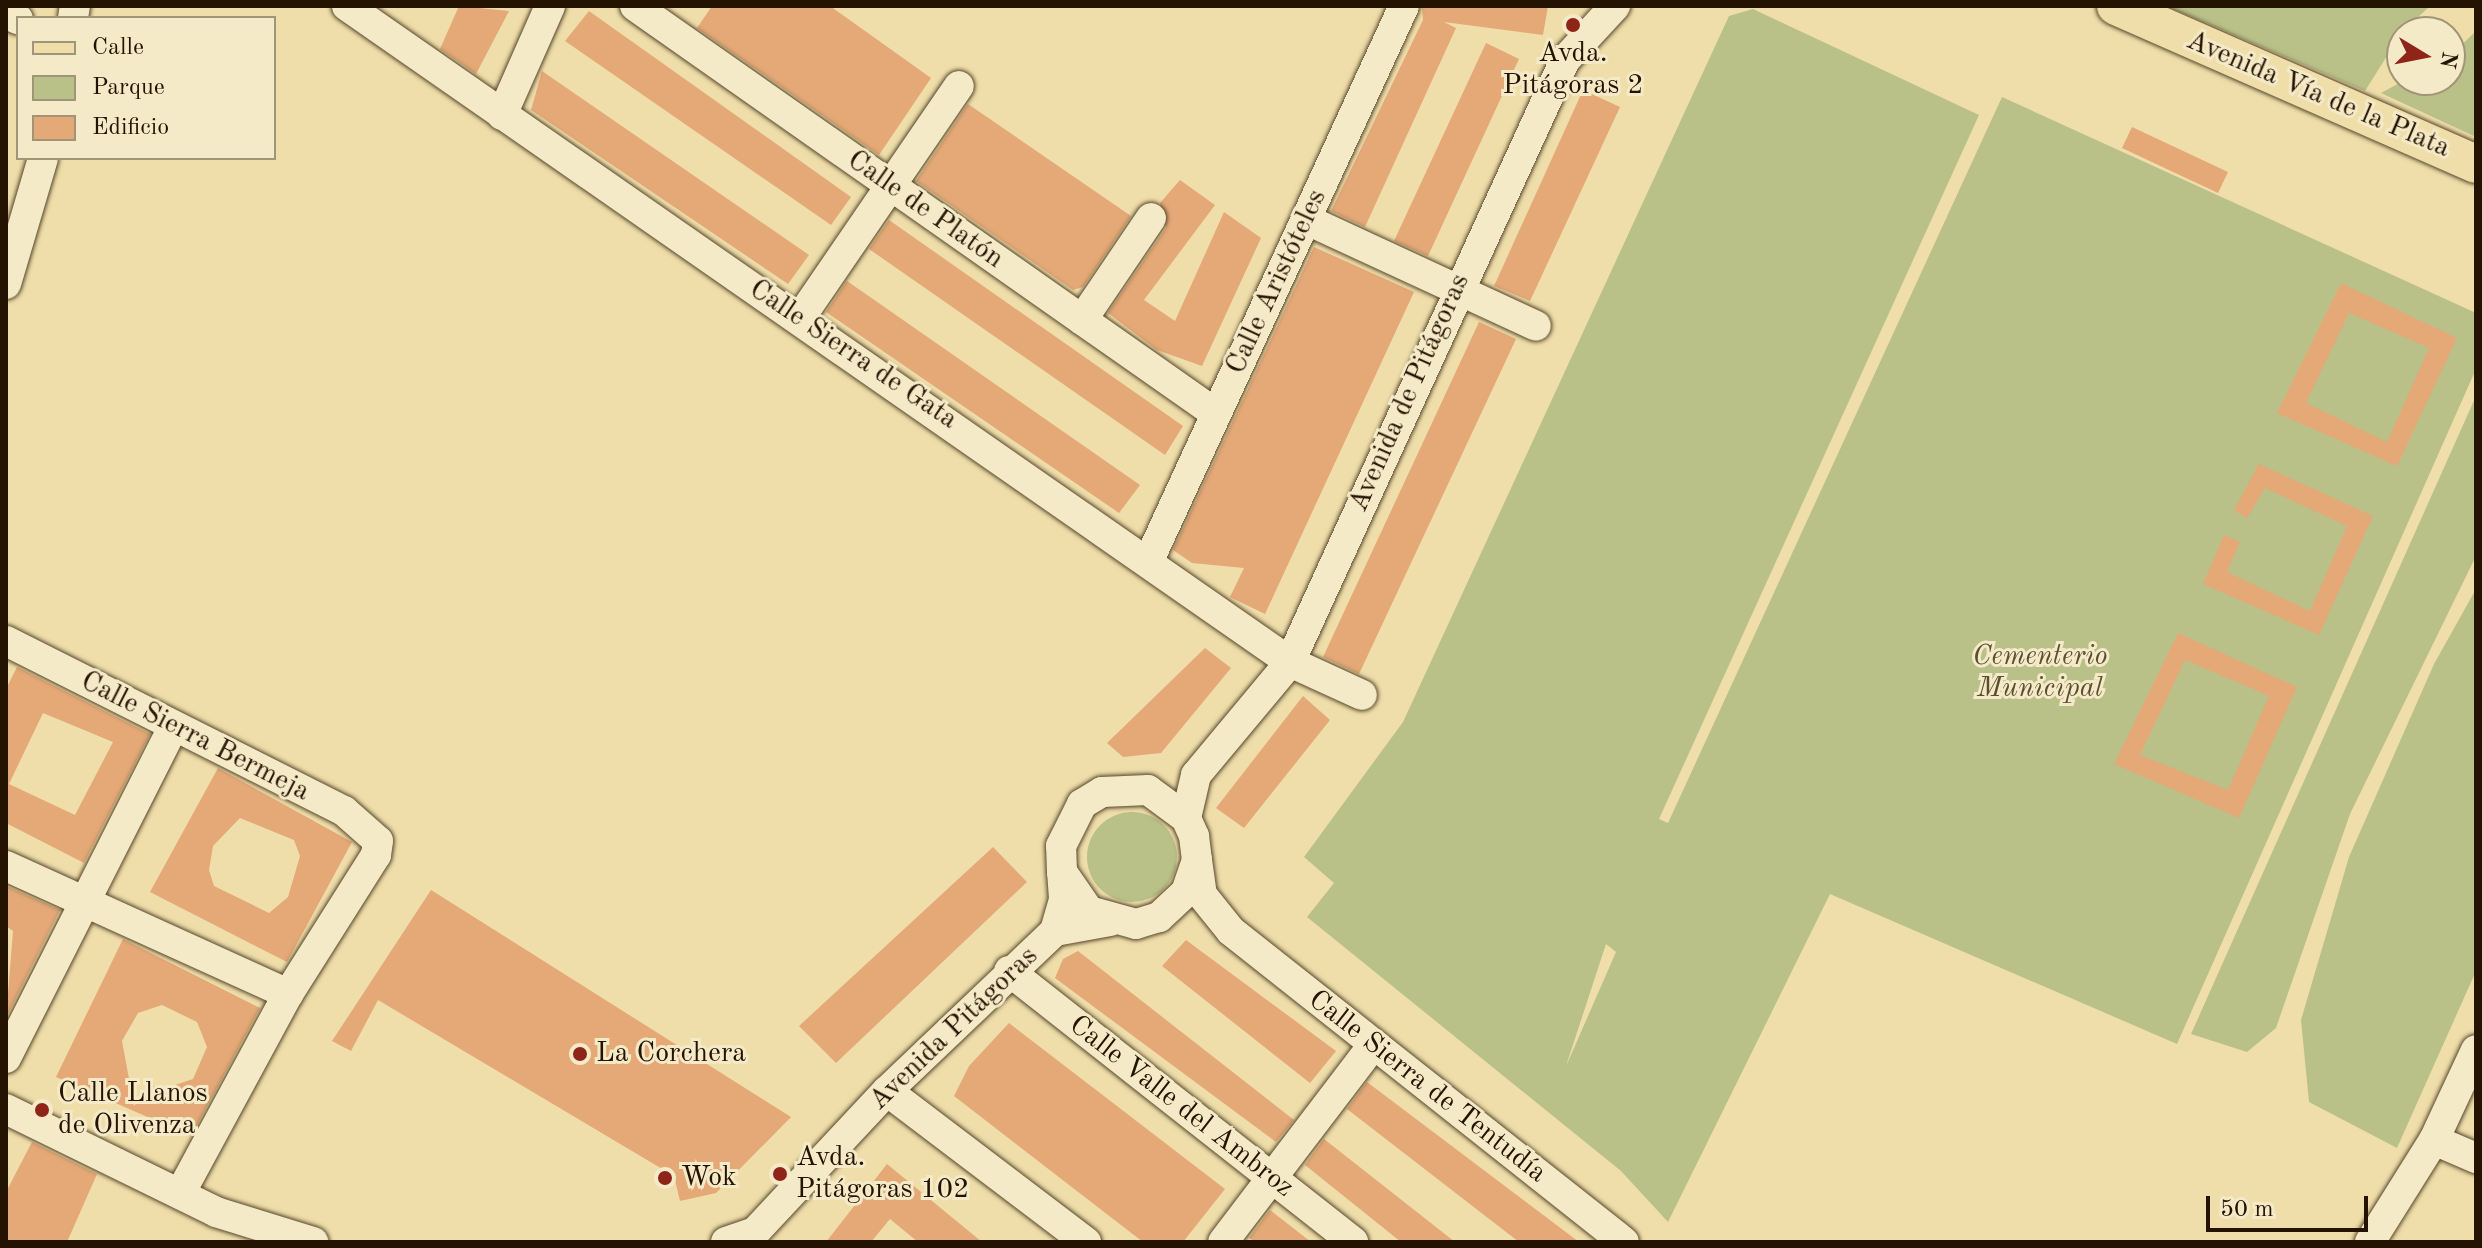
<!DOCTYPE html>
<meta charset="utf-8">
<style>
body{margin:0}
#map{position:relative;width:2482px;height:1248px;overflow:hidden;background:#efdeaa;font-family:"Old Standard TT",serif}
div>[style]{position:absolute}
.green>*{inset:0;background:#b9c188}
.round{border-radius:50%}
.building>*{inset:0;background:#e5a877}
.roads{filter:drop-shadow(0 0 2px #56462a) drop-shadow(0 0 2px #56462a)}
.minor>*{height:30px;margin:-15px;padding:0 15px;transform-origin:15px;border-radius:15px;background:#f5eac8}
.major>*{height:38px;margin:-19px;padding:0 19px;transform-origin:19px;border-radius:19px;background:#efdeaa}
.dots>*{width:22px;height:22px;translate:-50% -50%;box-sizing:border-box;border:4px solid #f5eac8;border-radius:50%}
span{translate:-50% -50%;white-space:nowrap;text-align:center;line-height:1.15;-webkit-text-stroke:6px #f5eac8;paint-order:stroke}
.poi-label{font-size:28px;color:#231300}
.left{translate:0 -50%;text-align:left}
.street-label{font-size:28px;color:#231300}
.park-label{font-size:28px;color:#585030;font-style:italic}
.frame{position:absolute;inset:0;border:8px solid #231300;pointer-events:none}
.legend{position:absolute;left:16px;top:16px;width:260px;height:144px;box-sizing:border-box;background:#f5eac8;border:2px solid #a19478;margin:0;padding:10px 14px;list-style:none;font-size:24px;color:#231300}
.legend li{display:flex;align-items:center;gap:16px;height:40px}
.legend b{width:40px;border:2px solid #a19478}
.north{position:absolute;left:2386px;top:16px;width:80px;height:80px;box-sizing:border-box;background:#f5eac8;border:2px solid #a19478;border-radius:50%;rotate:100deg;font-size:22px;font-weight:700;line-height:32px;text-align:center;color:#231300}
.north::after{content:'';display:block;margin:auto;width:28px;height:36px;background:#8f2418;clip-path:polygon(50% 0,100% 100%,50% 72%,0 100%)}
.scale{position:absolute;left:2206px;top:1196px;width:162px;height:36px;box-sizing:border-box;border:4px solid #231300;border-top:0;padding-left:10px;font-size:24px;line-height:28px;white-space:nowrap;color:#231300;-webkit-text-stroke:6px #f5eac8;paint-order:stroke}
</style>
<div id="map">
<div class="green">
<i style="clip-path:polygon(2167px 6px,2430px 6px,2402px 32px,2365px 91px)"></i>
<i style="clip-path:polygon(evenodd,1753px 9px,1979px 115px,1659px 819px,1668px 823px,2002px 97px,2476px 313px,2476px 369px,2177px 1044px,1830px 894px,1668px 1222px,1621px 1171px,1307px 917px,1334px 883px,1304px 857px,1403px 722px,1729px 16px,1753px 9px,1606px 944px,1616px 952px,1567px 1064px,1567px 1063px,1606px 944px)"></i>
<i style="clip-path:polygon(2476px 31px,2476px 137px,2381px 93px,2405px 80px,2450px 80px,2450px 56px)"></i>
<i style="clip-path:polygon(2476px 396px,2476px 556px,2350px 814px,2276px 1028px,2247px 1052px,2191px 1034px)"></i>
<i style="clip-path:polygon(2476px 589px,2476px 971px,2397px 1148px,2309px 1102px,2301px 1020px,2349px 857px,2434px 664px)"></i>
<i class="round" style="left:1087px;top:812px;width:90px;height:90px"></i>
</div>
<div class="building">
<i style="clip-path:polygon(459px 6px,509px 11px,476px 74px,440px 49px)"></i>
<i style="clip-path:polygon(712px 6px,830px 6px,931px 78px,879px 155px,697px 28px)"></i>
<i style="clip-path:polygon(1422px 6px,1548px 6px,1543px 35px,1444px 22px,1456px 28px,1365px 227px,1331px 211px,1423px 20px)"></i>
<i style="clip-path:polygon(589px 11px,851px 197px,831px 225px,565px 41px)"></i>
<i style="clip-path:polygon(1486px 43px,1519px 59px,1428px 256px,1394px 241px)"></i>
<i style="clip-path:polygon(542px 71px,809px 255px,788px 284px,531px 110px)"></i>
<i style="clip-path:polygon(1583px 90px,1620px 107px,1530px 301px,1494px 286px)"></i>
<i style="clip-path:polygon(968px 104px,1131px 216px,1083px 287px,1073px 290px,916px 181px)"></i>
<i style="clip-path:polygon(2132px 127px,2228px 172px,2218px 193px,2122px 148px)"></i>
<i style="clip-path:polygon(1180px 180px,1215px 205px,1144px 300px,1175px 321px,1224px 212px,1261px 238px,1202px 366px,1157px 350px,1108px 313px,1166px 228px,1160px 203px)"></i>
<i style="clip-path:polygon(889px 220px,1183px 426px,1165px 455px,869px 249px)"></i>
<i style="clip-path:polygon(1314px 247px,1414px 292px,1265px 614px,1230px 597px,1244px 568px,1192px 563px,1173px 550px)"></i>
<i style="clip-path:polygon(847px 281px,1140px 485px,1119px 513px,826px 312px)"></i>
<i style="clip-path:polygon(evenodd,2341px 283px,2457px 338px,2397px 466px,2277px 413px,2341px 283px,2349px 313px,2429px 348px,2387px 442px,2306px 403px,2349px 313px)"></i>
<i style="clip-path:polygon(1479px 322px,1516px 339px,1359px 674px,1323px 657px)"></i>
<i style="clip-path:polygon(2259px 464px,2373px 516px,2319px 635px,2203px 584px,2224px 535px,2240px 542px,2227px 572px,2310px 611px,2347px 526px,2265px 488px,2247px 518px,2234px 510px)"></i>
<i style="clip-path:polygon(evenodd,2178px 633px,2297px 687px,2239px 818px,2114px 764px,2178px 633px,2185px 660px,2269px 696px,2228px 790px,2140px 755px,2185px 660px)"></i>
<i style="clip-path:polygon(1205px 648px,1231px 668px,1161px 753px,1123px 757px,1107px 743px)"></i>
<i style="clip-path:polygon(evenodd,17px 667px,150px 734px,84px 863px,6px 823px,6px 689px,17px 667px,43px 713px,113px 742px,75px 815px,9px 784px,43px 713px)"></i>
<i style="clip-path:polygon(1303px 696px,1330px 720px,1244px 828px,1216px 808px)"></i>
<i style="clip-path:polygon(evenodd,218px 768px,352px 842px,287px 962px,150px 892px,218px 768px,240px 818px,294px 840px,300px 856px,288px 897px,269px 913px,214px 886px,209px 870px,213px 846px,240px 818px)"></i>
<i style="clip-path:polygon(993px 847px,1027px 882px,836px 1063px,799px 1026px)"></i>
<i style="clip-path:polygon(6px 886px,60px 910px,6px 1018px,13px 931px,6px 926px)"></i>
<i style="clip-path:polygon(431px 890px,791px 1117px,716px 1193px,680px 1201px,674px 1176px,378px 1000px,351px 1051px,332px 1041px)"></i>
<i style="clip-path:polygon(evenodd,123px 939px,260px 1008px,191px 1136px,56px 1077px,123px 939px,162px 1005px,197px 1022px,207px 1047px,193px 1079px,163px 1089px,151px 1085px,134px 1106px,122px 1041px,138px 1013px,162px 1005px)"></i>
<i style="clip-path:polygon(1186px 940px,1336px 1051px,1310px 1083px,1162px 966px)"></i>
<i style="clip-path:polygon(1078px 951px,1294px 1120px,1276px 1142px,1055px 978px,1063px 959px)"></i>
<i style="clip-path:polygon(1009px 1023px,1225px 1189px,1183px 1242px,1143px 1242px,954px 1096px,969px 1066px)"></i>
<i style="clip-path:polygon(1367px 1082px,1579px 1242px,1519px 1242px,1347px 1109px)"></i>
<i style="clip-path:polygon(1324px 1139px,1455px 1242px,1401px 1242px,1305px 1165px)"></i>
<i style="clip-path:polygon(32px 1142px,97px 1174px,67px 1242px,6px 1242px,6px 1192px)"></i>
<i style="clip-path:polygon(887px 1164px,982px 1242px,918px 1242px,890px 1219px,871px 1242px,826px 1242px)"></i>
<i style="clip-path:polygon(1270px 1210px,1311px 1242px,1255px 1242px,1249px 1238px)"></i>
</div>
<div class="roads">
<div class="minor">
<i style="left:347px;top:6px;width:1149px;rotate:34.82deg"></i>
<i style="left:1290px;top:662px;width:79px;rotate:24.6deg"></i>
<i style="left:635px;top:6px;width:709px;rotate:35.06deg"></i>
<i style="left:6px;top:14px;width:13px;rotate:23deg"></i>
<i style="left:73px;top:18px;width:12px;rotate:-81deg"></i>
<i style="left:502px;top:115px;width:119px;rotate:-66.2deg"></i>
<i style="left:1307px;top:220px;width:252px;rotate:24.8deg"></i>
<i style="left:6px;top:284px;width:131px;rotate:-73.6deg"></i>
<i style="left:800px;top:318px;width:281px;rotate:-55.6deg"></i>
<i style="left:1082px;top:320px;width:123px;rotate:-55.9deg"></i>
<i style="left:1150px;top:558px;width:608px;rotate:-65.29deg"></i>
<i style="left:6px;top:641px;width:378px;rotate:26.7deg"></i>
<i style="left:344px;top:811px;width:45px;rotate:41.4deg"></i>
<i style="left:378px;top:841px;width:14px;rotate:98deg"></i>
<i style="left:376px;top:855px;width:165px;rotate:122.3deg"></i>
<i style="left:288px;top:994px;width:227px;rotate:118.4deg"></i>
<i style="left:1186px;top:818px;width:44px;rotate:-76.9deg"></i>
<i style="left:1196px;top:775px;width:147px;rotate:-50.2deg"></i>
<i style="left:1290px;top:662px;width:662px;rotate:-65.45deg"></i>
<i style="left:1565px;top:60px;width:74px;rotate:-47.2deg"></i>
<i style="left:1197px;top:860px;width:35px;rotate:82deg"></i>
<i style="left:1202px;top:895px;width:46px;rotate:51.1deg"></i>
<i style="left:1231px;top:931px;width:501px;rotate:38.36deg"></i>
<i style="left:6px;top:866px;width:310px;rotate:24.4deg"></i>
<i style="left:1055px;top:931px;width:33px;rotate:-74deg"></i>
<i style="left:1064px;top:899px;width:27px;rotate:-94deg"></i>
<i style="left:1062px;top:872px;width:26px;rotate:-92deg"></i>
<i style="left:1061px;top:846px;width:47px;rotate:-63.4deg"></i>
<i style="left:1082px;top:804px;width:23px;rotate:-31deg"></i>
<i style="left:1102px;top:792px;width:46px;rotate:-2.5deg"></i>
<i style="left:1148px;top:790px;width:47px;rotate:36.4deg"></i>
<i style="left:1186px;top:818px;width:20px;rotate:66deg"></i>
<i style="left:1194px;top:836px;width:24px;rotate:83deg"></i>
<i style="left:1197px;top:860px;width:34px;rotate:109deg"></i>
<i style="left:1186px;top:892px;width:37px;rotate:137deg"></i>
<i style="left:1159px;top:917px;width:24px;rotate:163deg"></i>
<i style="left:1136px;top:924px;width:49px;rotate:-164.5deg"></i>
<i style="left:1089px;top:911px;width:47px;rotate:-124.7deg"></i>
<i style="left:1009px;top:971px;width:438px;rotate:38.2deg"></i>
<i style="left:6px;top:1058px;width:372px;rotate:-63.2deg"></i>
<i style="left:887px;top:1091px;width:250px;rotate:37.2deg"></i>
<i style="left:6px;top:1109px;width:234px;rotate:26.1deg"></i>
<i style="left:216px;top:1212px;width:102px;rotate:17.2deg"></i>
<i style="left:2434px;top:1140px;width:46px;rotate:23.2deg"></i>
<i style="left:726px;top:1242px;width:31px;rotate:-19deg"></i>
<i style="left:755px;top:1232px;width:193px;rotate:-46.9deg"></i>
<i style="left:887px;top:1091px;width:232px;rotate:-43.6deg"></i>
<i style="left:1055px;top:931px;width:56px;rotate:-10.3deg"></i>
<i style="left:1223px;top:1242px;width:248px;rotate:-52.7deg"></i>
<i style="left:2370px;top:1242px;width:120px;rotate:-57.9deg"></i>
<i style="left:2434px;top:1140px;width:99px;rotate:-65deg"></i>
</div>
<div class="major">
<i style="left:2116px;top:6px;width:393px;rotate:23.7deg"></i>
</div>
</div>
<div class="dots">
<i style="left:1573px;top:25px;background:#8f2418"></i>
<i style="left:580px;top:1054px;background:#8f2418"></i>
<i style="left:42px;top:1110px;background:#8f2418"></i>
<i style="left:780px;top:1174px;background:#8f2418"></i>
<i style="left:665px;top:1178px;background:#8f2418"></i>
</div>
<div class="poi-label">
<span style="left:1573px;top:70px">Avda.<br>Pitágoras 2</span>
<span class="left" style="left:596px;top:1054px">La Corchera</span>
<span class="left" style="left:58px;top:1110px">Calle Llanos<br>de Olivenza</span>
<span class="left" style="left:796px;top:1174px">Avda.<br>Pitágoras 102</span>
<span class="left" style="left:681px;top:1178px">Wok</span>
</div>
<div class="street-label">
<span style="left:2318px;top:95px;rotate:23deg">Avenida Vía de la Plata</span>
<span style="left:925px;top:210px;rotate:35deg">Calle de Platón</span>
<span style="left:1277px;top:282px;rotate:-65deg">Calle Aristóteles</span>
<span style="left:853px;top:355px;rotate:34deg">Calle Sierra de Gata</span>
<span style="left:1410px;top:393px;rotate:-66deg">Avenida de Pitágoras</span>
<span style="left:195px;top:737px;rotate:27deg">Calle Sierra Bermeja</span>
<span style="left:954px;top:1029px;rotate:-44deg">Avenida Pitágoras</span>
<span style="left:1427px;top:1087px;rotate:38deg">Calle Sierra de Tentudía</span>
<span style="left:1181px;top:1107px;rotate:38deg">Calle Valle del Ambroz</span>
</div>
<div class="park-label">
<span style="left:2040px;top:673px">Cementerio<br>Municipal</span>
</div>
<div class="frame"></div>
<ul class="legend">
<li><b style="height:10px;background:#efdeaa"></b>Calle</li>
<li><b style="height:22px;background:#b9c188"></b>Parque</li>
<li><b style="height:22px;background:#e5a877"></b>Edificio</li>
</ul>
<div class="north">N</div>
<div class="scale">50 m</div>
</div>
